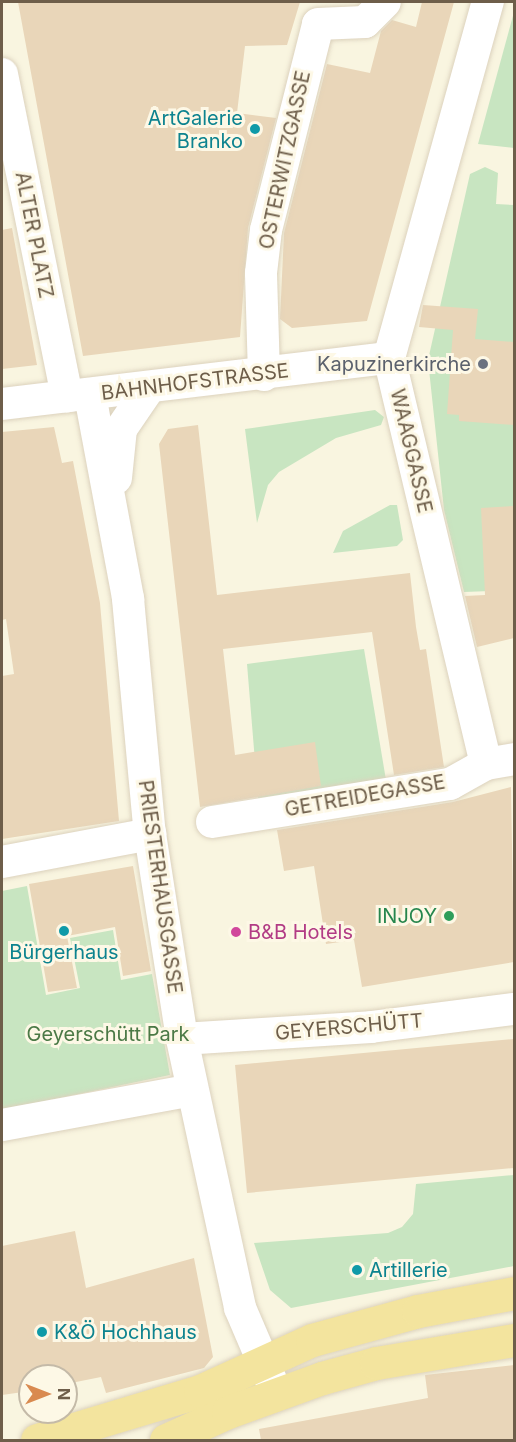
<!DOCTYPE html>
<meta charset="utf-8">
<style>
body{margin:0}
#map{position:relative;width:516px;height:1442px;overflow:hidden;background:#f9f5e0;font-family:Inter,sans-serif}
div>[style]{position:absolute}
.green>*{inset:0;background:#c8e5c1}
.building>*{inset:0;background:#e9d6b9}
.roads{filter:drop-shadow(0 0 2px #dcd2bd) drop-shadow(0 0 2px #dcd2bd)}
.minor>*{height:32px;margin:-16px;padding:0 16px;transform-origin:16px;border-radius:16px;background:#fff}
.major>*{height:33px;margin:-16.5px;padding:0 16.5px;transform-origin:16.5px;border-radius:16.5px;background:#f3e49e}
.dots>*{width:16px;height:16px;translate:-50% -50%;box-sizing:border-box;border:3px solid #fdf8e6;border-radius:50%}
span{translate:-50% -50%;white-space:nowrap;text-align:center;line-height:1.15;-webkit-text-stroke:6px #fdf8e6;paint-order:stroke}
.culture-label{font-size:20px;color:#0d838f}
.right{translate:-100% -50%;text-align:right}
.left{translate:0 -50%;text-align:left}
.street-label{font-size:20px;color:#6e5e4a}
.worship-label{font-size:20px;color:#5b616d}
.leisure-label{font-size:20px;color:#27864d}
.hotel-label{font-size:20px;color:#b23c85}
.park-label{font-size:20px;color:#4b7946}
.frame{position:absolute;inset:0;border:3px solid #6e5e4a;pointer-events:none}
.north{position:absolute;left:18px;top:1364px;width:60px;height:60px;box-sizing:border-box;background:#fdf8e6;border:2px solid #c4baa8;border-radius:50%;rotate:90deg;font-size:16px;font-weight:700;line-height:24px;text-align:center;color:#6e5e4a}
.north::after{content:'';display:block;margin:auto;width:21px;height:27px;background:#d98a50;clip-path:polygon(50% 0,100% 100%,50% 72%,0 100%)}
</style>
<div id="map">
<div class="green">
<i style="clip-path:polygon(514px 12px,514px 148px,478px 144px)"></i>
<i style="clip-path:polygon(485px 167px,498px 173px,496px 204px,514px 205px,514px 590px,464px 592px,444px 510px,428px 360px,470px 174px)"></i>
<i style="clip-path:polygon(375px 410px,384px 417px,381px 425px,336px 438px,279px 472px,268px 485px,257px 523px,245px 429px)"></i>
<i style="clip-path:polygon(390px 505px,397px 505px,403px 540px,397px 546px,333px 553px,343px 531px)"></i>
<i style="clip-path:polygon(364px 649px,386px 780px,258px 798px,247px 664px)"></i>
<i style="clip-path:polygon(27px 886px,46px 995px,80px 988px,70px 938px,113px 930px,121px 980px,152px 974px,170px 1075px,2px 1110px,2px 891px)"></i>
<i style="clip-path:polygon(514px 1175px,514px 1266px,291px 1308px,270px 1290px,254px 1243px,388px 1233px,402px 1227px,413px 1214px,416px 1184px)"></i>
</div>
<div class="building">
<i style="clip-path:polygon(18px 2px,300px 2px,287px 45px,245px 46px,237px 113px,276px 118px,248px 228px,240px 337px,83px 356px)"></i>
<i style="clip-path:polygon(422px 2px,454px 2px,367px 321px,292px 328px,280px 319px,284px 233px,327px 64px,370px 73px,381px 31px,392px 20px,416px 27px)"></i>
<i style="clip-path:polygon(12px 228px,37px 365px,2px 369px,2px 230px)"></i>
<i style="clip-path:polygon(423px 305px,478px 309px,475px 339px,514px 342px,514px 425px,459px 421px,459px 415px,447px 414px,453px 330px,419px 327px)"></i>
<i style="clip-path:polygon(198px 425px,217px 595px,410px 573px,416px 627px,420px 650px,426px 649px,444px 767px,394px 775px,372px 632px,223px 649px,235px 755px,315px 742px,321px 786px,200px 807px,159px 444px,168px 429px)"></i>
<i style="clip-path:polygon(54px 427px,62px 463px,73px 461px,100px 603px,119px 821px,2px 839px,2px 676px,14px 674px,6px 619px,2px 620px,2px 432px)"></i>
<i style="clip-path:polygon(514px 506px,514px 638px,477px 647px,465px 596px,485px 595px,481px 508px)"></i>
<i style="clip-path:polygon(511px 787px,514px 962px,362px 987px,354px 940px,326px 944px,314px 866px,284px 871px,277px 830px,453px 802px)"></i>
<i style="clip-path:polygon(133px 866px,151px 971px,123px 976px,115px 927px,67px 936px,77px 988px,48px 992px,29px 884px)"></i>
<i style="clip-path:polygon(514px 1039px,514px 1168px,247px 1193px,235px 1065px)"></i>
<i style="clip-path:polygon(75px 1231px,86px 1288px,194px 1258px,213px 1357px,204px 1368px,106px 1393px,101px 1377px,66px 1384px,66px 1376px,30px 1376px,30px 1391px,2px 1395px,2px 1246px)"></i>
<i style="clip-path:polygon(514px 1365px,514px 1440px,261px 1440px,259px 1429px,428px 1398px,425px 1375px)"></i>
</div>
<div class="roads">
<div class="minor">
<i style="left:318px;top:24px;width:47px;rotate:-2.4deg"></i>
<i style="left:365px;top:22px;width:28px;rotate:-45deg"></i>
<i style="left:2px;top:74px;width:329px;rotate:78.6deg"></i>
<i style="left:264px;top:375px;width:102px;rotate:-91.7deg"></i>
<i style="left:261px;top:273px;width:43px;rotate:-83.4deg"></i>
<i style="left:266px;top:230px;width:212px;rotate:-75.8deg"></i>
<i style="left:90px;top:395px;width:208px;rotate:79.4deg"></i>
<i style="left:128px;top:599px;width:236px;rotate:84.7deg"></i>
<i style="left:150px;top:834px;width:207px;rotate:81.1deg"></i>
<i style="left:182px;top:1039px;width:275px;rotate:77.8deg"></i>
<i style="left:240px;top:1308px;width:84px;rotate:66.8deg"></i>
<i style="left:2px;top:404px;width:390px;rotate:-6.8deg"></i>
<i style="left:116px;top:478px;width:49px;rotate:-84.2deg"></i>
<i style="left:121px;top:429px;width:50px;rotate:-55.7deg"></i>
<i style="left:486px;top:764px;width:417px;rotate:-103.4deg"></i>
<i style="left:389px;top:358px;width:370px;rotate:-74.5deg"></i>
<i style="left:212px;top:822px;width:241px;rotate:-9.1deg"></i>
<i style="left:450px;top:784px;width:41px;rotate:-29.1deg"></i>
<i style="left:486px;top:764px;width:28px;rotate:-10deg"></i>
<i style="left:2px;top:862px;width:151px;rotate:-10.7deg"></i>
<i style="left:182px;top:1039px;width:189px;rotate:-3.6deg"></i>
<i style="left:371px;top:1027px;width:144px;rotate:-7.2deg"></i>
<i style="left:2px;top:1125px;width:193px;rotate:-10.4deg"></i>
</div>
<div class="major">
<i style="left:37px;top:1440px;width:170px;rotate:-16.7deg"></i>
<i style="left:200px;top:1391px;width:123px;rotate:-24.5deg"></i>
<i style="left:312px;top:1340px;width:110px;rotate:-15.3deg"></i>
<i style="left:418px;top:1311px;width:98px;rotate:-10.6deg"></i>
<i style="left:166px;top:1440px;width:68px;rotate:-24.3deg"></i>
<i style="left:228px;top:1412px;width:100px;rotate:-19.9deg"></i>
<i style="left:322px;top:1378px;width:56px;rotate:-15.5deg"></i>
<i style="left:376px;top:1363px;width:140px;rotate:-9.5deg"></i>
</div>
</div>
<div class="dots">
<i style="left:255px;top:129px;background:#0f9aa8"></i>
<i style="left:483px;top:364px;background:#6b7280"></i>
<i style="left:449px;top:916px;background:#2e9e5b"></i>
<i style="left:64px;top:931px;background:#0f9aa8"></i>
<i style="left:236px;top:932px;background:#d1479c"></i>
<i style="left:357px;top:1270px;background:#0f9aa8"></i>
<i style="left:42px;top:1332px;background:#0f9aa8"></i>
</div>
<div class="culture-label">
<span class="right" style="left:243px;top:130px">ArtGalerie<br>Branko</span>
<span style="left:64px;top:952px">Bürgerhaus</span>
<span class="left" style="left:369px;top:1270px">Artillerie</span>
<span class="left" style="left:54px;top:1332px">K&amp;Ö Hochhaus</span>
</div>
<div class="street-label">
<span style="left:285px;top:160px;rotate:-78deg">OSTERWITZGASSE</span>
<span style="left:34px;top:235px;rotate:79deg">ALTER PLATZ</span>
<span style="left:195px;top:382px;rotate:-7deg">BAHNHOFSTRASSE</span>
<span style="left:411px;top:451px;rotate:77deg">WAAGGASSE</span>
<span style="left:365px;top:796px;rotate:-10deg">GETREIDEGASSE</span>
<span style="left:160px;top:887px;rotate:82deg">PRIESTERHAUSGASSE</span>
<span style="left:349px;top:1027px;rotate:-5deg">GEYERSCHÜTT</span>
</div>
<div class="worship-label">
<span class="right" style="left:471px;top:364px">Kapuzinerkirche</span>
</div>
<div class="leisure-label">
<span class="right" style="left:437px;top:916px">INJOY</span>
</div>
<div class="hotel-label">
<span class="left" style="left:248px;top:932px">B&amp;B Hotels</span>
</div>
<div class="park-label">
<span style="left:108px;top:1034px">Geyerschütt Park</span>
</div>
<div class="frame"></div>
<div class="north">N</div>
</div>
